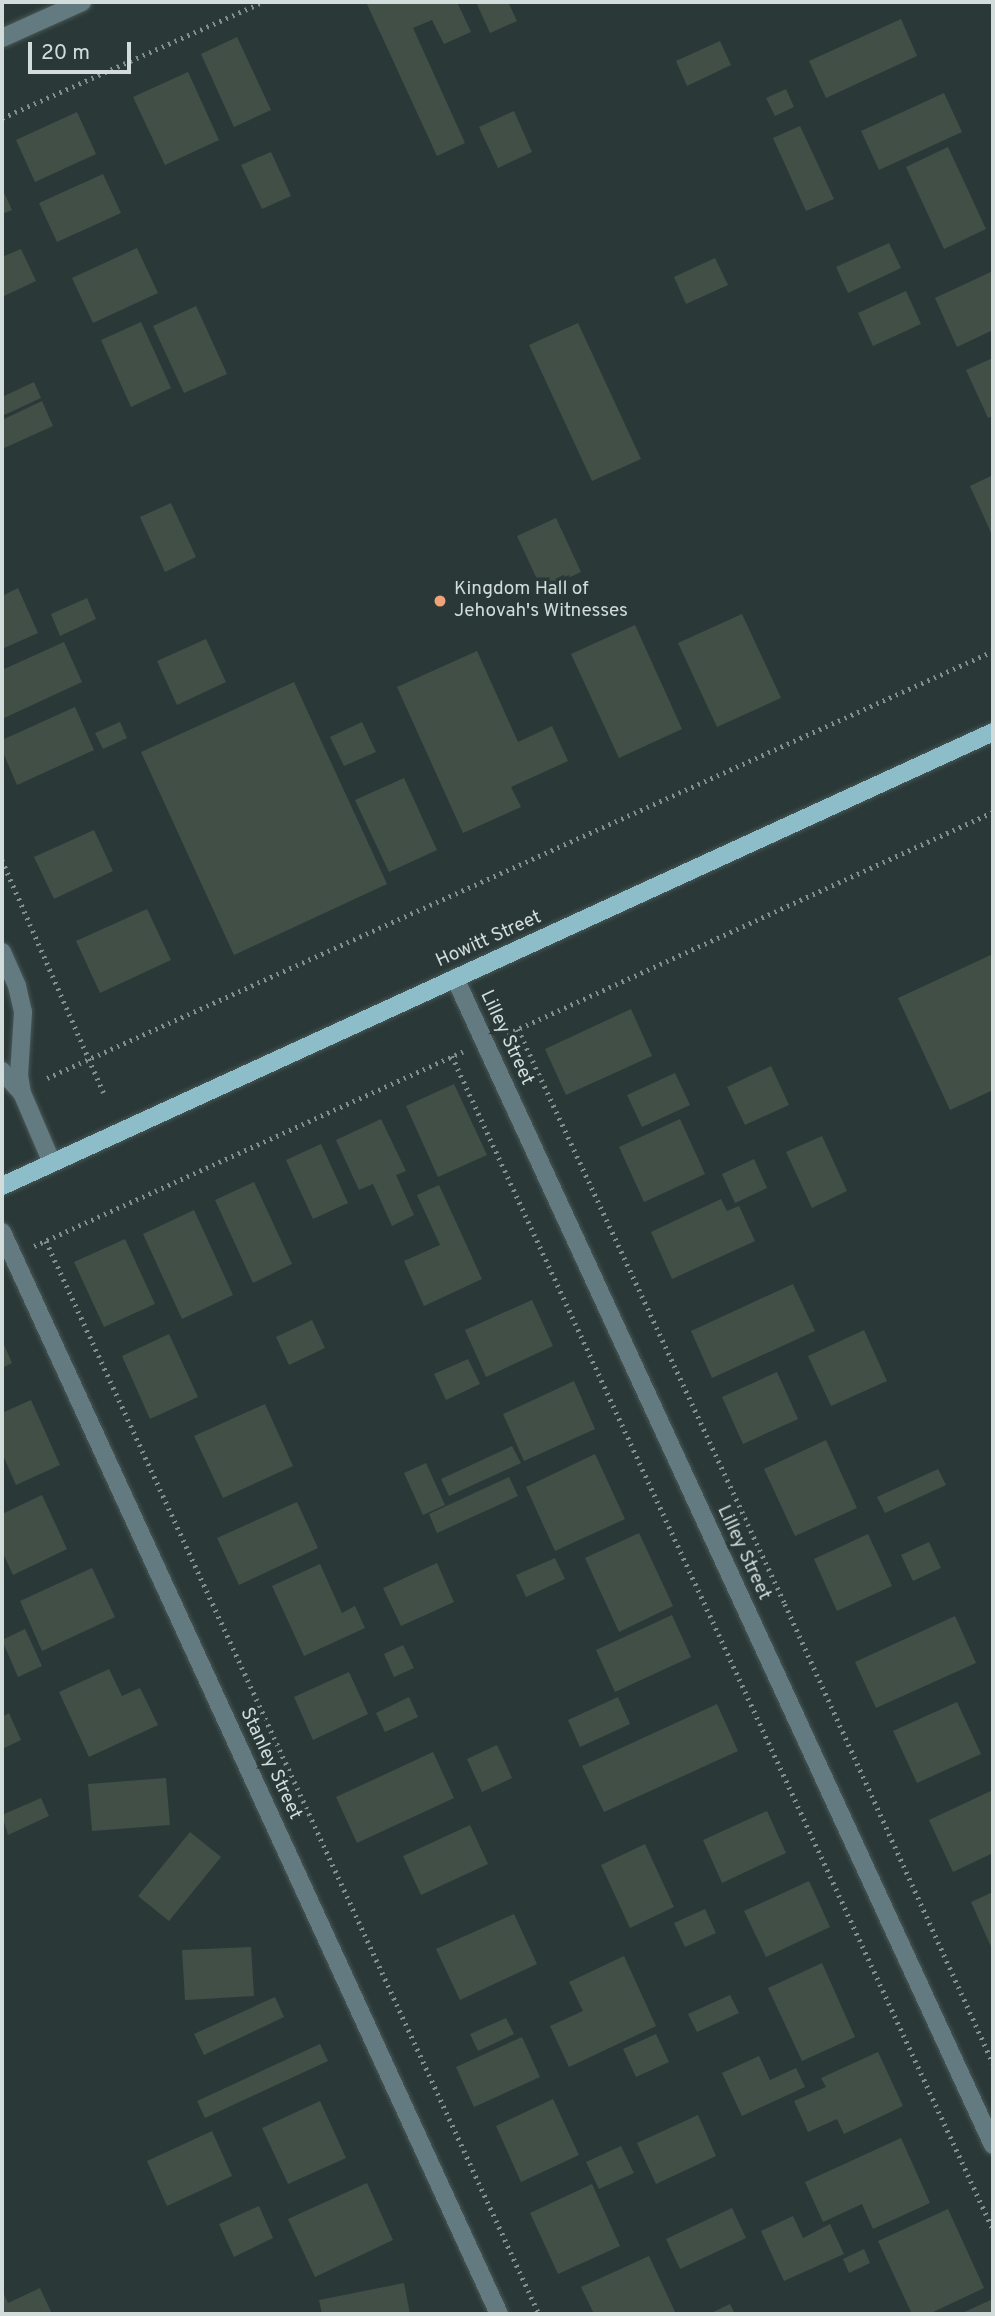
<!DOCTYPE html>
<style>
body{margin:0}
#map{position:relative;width:995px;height:2316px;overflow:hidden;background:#2a3938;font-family:Overpass,sans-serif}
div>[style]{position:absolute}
.building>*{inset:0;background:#414f47}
.path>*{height:4.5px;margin-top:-2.25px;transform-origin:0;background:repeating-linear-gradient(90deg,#828f8d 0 2px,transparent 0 7px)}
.roads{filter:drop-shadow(0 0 2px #485655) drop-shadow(0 0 2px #485655)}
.minor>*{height:18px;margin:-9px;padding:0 9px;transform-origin:9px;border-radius:9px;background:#627a80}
.major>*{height:18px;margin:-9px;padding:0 9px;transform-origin:9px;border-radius:9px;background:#8cbdc9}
.dots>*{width:19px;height:19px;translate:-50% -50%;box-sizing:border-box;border:4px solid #2a3938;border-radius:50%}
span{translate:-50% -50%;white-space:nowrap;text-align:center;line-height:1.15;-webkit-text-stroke:7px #2a3938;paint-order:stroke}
.poi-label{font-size:19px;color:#d2dcda}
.left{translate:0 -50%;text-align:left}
.street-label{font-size:19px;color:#d2dcda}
.frame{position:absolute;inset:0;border:4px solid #d2dcda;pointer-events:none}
.scale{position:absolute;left:28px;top:42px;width:103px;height:32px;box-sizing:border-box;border:4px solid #d2dcda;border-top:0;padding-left:9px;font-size:21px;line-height:24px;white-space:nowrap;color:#d2dcda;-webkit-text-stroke:5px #2a3938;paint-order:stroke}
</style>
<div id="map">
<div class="building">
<i style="clip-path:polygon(366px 2px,457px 2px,471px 32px,444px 44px,432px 20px,413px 28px,465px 143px,437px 156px)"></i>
<i style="clip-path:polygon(476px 2px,508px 2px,517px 21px,490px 33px)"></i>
<i style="clip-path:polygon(901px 19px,917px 56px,826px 98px,809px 61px)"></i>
<i style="clip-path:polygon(237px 37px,271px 110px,234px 127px,201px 54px)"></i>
<i style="clip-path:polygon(720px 41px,731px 65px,687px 86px,676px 61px)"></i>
<i style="clip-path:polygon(188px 72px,219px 140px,165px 165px,133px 97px)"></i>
<i style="clip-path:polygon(786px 89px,794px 107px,775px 116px,766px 98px)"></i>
<i style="clip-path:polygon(944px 93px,962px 132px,879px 170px,861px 131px)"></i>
<i style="clip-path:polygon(514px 111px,532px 152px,498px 168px,479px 127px)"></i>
<i style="clip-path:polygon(77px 112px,96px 154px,35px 182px,16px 140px)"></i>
<i style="clip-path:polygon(800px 126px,834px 199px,806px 211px,773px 138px)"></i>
<i style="clip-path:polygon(948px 147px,986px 229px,944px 249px,906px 167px)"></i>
<i style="clip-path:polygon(271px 152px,291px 196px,262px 209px,241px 165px)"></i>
<i style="clip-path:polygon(103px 174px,121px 213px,57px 242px,39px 203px)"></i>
<i style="clip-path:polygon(2px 188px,12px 210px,2px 214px)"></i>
<i style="clip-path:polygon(889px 243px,901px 268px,848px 293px,836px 267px)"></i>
<i style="clip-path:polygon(137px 248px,158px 293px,93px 323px,72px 278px)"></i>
<i style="clip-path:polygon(21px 249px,36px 281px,2px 297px,2px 257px)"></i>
<i style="clip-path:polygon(715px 258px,728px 285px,686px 304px,674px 277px)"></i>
<i style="clip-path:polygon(993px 271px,993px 330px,957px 347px,935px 298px)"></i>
<i style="clip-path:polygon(906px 291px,921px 324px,873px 346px,858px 313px)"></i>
<i style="clip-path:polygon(196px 306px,227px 374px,184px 393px,153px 326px)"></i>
<i style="clip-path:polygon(141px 322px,171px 388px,131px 407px,101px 340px)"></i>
<i style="clip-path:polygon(578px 323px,641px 459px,592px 481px,529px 345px)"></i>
<i style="clip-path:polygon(993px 358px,993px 416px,988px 418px,966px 370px)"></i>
<i style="clip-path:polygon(34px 382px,41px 398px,2px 416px,2px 397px)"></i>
<i style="clip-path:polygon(42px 401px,53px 426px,2px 449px,2px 420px)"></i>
<i style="clip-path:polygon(993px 475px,993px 537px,970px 486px)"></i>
<i style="clip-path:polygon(171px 503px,196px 557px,165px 572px,140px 517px)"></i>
<i style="clip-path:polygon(556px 518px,581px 572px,542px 590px,517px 536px)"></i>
<i style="clip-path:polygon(18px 588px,38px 633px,2px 649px,2px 596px)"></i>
<i style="clip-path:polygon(87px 598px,96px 619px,60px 636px,51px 614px)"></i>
<i style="clip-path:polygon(742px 614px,781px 698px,717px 727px,678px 643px)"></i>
<i style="clip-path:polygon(635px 625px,682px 729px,619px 758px,571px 654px)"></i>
<i style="clip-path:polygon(206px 639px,226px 682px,177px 705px,157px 661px)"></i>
<i style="clip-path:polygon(64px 642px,82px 682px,2px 719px,2px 670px)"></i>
<i style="clip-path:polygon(477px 651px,518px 742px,552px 726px,568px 761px,511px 787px,521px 807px,463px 833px,397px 687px)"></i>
<i style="clip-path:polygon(294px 682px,387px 884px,234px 955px,141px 752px)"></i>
<i style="clip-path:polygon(75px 707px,94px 750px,17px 785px,2px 750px,2px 740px)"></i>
<i style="clip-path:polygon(120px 722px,127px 738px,103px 749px,95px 733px)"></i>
<i style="clip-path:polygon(362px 722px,376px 752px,344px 766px,330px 737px)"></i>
<i style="clip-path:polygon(404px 778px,437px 850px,389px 872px,355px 800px)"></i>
<i style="clip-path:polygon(94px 830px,113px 871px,54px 899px,34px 857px)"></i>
<i style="clip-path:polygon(147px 909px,171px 960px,100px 993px,76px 941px)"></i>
<i style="clip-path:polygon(993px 954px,993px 1090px,950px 1110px,898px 998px)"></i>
<i style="clip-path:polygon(631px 1009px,652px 1056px,566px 1095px,545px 1049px)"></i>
<i style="clip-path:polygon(771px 1066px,789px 1105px,745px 1125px,727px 1087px)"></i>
<i style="clip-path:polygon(675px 1073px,690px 1105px,642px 1127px,627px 1095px)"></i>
<i style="clip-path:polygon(454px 1084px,487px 1155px,438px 1177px,406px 1106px)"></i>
<i style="clip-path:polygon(381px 1119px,406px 1171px,396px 1175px,414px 1215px,392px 1226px,373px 1184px,359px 1190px,336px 1140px)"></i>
<i style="clip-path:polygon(680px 1119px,705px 1174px,644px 1202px,619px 1147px)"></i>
<i style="clip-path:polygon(822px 1136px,847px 1191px,812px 1208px,786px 1152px)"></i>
<i style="clip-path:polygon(321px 1144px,348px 1203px,313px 1219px,286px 1160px)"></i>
<i style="clip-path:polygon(754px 1159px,767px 1188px,735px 1203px,722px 1174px)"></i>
<i style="clip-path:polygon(254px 1182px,292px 1264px,253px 1283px,215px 1200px)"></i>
<i style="clip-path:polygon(439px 1185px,482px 1279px,424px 1306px,404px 1261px,440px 1245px,417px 1195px)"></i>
<i style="clip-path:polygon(721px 1199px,727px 1211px,739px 1206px,755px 1241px,672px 1279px,651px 1232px)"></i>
<i style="clip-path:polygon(194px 1210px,233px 1295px,182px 1319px,143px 1234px)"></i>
<i style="clip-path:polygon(125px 1239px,155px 1304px,104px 1327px,74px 1262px)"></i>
<i style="clip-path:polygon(793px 1284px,815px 1331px,712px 1378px,691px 1331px)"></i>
<i style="clip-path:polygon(532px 1300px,553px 1346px,486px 1377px,465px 1330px)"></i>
<i style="clip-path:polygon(312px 1320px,325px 1348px,289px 1365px,276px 1337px)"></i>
<i style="clip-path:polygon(864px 1330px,887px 1381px,831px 1406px,808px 1356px)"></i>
<i style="clip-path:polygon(169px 1334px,198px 1397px,150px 1419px,122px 1356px)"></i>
<i style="clip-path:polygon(2px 1340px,12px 1363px,2px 1368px)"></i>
<i style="clip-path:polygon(468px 1359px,480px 1384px,446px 1400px,434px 1374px)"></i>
<i style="clip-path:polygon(777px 1372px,798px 1419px,743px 1444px,722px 1397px)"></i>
<i style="clip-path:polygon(574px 1381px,595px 1429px,524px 1461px,503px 1414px)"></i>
<i style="clip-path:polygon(31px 1400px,60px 1465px,16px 1485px,2px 1453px,2px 1413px)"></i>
<i style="clip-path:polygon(265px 1404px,293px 1466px,223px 1498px,194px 1436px)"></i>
<i style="clip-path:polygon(826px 1440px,857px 1508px,795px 1536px,764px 1469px)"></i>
<i style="clip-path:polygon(512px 1446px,521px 1463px,449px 1496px,441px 1479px)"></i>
<i style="clip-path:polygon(595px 1454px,625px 1519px,555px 1551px,526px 1487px)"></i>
<i style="clip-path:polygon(426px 1463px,445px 1505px,423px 1515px,404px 1473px)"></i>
<i style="clip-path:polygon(938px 1469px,946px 1485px,885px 1513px,877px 1497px)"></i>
<i style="clip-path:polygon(509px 1477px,518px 1496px,437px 1533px,429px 1514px)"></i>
<i style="clip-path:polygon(42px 1495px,67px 1549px,13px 1575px,2px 1551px,2px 1514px)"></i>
<i style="clip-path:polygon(297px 1502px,318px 1548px,239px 1585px,217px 1538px)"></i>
<i style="clip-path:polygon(639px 1533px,673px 1606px,619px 1632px,585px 1558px)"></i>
<i style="clip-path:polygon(868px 1534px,892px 1586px,837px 1611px,814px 1559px)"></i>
<i style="clip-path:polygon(929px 1542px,941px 1568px,913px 1581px,901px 1555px)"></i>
<i style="clip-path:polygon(555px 1558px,565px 1579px,526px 1597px,516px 1575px)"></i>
<i style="clip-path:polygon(437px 1563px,454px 1602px,401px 1626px,383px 1588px)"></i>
<i style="clip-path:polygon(320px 1564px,342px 1613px,355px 1606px,365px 1628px,304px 1656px,272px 1586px)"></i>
<i style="clip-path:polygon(92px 1568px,115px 1617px,42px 1651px,20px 1601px)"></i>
<i style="clip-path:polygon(672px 1615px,691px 1657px,615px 1692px,596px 1650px)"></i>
<i style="clip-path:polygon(955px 1616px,976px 1663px,876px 1708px,855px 1662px)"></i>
<i style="clip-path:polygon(25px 1629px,42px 1666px,18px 1677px,2px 1640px)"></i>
<i style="clip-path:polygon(403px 1645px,414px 1668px,394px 1677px,384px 1654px)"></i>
<i style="clip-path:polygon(109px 1669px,122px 1696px,140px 1688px,158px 1725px,89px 1757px,59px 1692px)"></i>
<i style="clip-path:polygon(349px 1672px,368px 1714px,313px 1740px,294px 1697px)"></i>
<i style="clip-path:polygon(409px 1697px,418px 1717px,385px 1732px,376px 1713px)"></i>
<i style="clip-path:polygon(618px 1697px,630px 1724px,580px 1747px,568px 1720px)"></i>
<i style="clip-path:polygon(957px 1702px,981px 1754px,917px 1783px,893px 1731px)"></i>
<i style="clip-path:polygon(717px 1704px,738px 1751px,604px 1812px,582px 1766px)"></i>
<i style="clip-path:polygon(9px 1713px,21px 1740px,2px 1749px,2px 1717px)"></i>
<i style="clip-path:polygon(497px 1745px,512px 1778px,482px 1792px,467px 1759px)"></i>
<i style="clip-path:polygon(433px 1752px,454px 1798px,357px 1843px,336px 1797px)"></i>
<i style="clip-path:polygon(166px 1778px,170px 1825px,92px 1831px,88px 1784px)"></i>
<i style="clip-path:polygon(993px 1790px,993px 1853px,953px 1872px,929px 1820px)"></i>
<i style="clip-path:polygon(41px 1798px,49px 1816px,8px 1835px,2px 1815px)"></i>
<i style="clip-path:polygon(767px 1811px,786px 1853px,722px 1883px,703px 1840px)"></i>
<i style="clip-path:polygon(470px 1825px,488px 1864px,421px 1895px,403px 1856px)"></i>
<i style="clip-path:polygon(190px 1832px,221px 1857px,169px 1921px,138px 1896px)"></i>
<i style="clip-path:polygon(645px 1844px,674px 1907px,630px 1928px,601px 1865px)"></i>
<i style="clip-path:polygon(809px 1881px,830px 1927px,766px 1957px,744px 1911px)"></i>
<i style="clip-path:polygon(993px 1892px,993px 1951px,971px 1902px)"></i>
<i style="clip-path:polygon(705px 1909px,716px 1933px,685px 1947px,674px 1923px)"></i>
<i style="clip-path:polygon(514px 1914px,537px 1964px,460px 2000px,436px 1949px)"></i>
<i style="clip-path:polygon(251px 1947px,254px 1996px,185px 2000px,182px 1950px)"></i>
<i style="clip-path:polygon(624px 1956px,656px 2026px,569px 2067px,550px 2026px,583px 2011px,569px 1982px)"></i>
<i style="clip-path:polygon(822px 1963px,855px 2037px,802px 2061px,768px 1988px)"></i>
<i style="clip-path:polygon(730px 1995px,739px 2013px,697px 2032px,688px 2014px)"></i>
<i style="clip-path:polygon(275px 1997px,284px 2017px,204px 2055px,194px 2034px)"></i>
<i style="clip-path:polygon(506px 2018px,514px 2034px,478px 2051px,470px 2034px)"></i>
<i style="clip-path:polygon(656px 2034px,669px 2062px,636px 2077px,623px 2049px)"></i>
<i style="clip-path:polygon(522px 2037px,540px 2077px,474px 2107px,456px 2067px)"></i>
<i style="clip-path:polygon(320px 2044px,328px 2061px,205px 2118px,197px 2101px)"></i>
<i style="clip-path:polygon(878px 2052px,903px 2106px,844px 2134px,837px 2119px,808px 2132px,794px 2101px,826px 2087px,821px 2078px)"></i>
<i style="clip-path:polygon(759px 2056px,770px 2080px,796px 2068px,805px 2087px,742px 2116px,722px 2073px)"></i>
<i style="clip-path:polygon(553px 2099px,579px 2155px,521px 2182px,496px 2126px)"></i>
<i style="clip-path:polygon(320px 2101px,346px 2158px,288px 2184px,262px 2128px)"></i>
<i style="clip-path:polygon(698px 2115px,716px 2156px,656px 2184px,637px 2143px)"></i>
<i style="clip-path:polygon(212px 2131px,232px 2176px,167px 2206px,147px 2161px)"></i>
<i style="clip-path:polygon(901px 2138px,930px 2203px,873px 2229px,862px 2204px,823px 2222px,805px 2182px)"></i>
<i style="clip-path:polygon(621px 2146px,634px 2173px,599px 2189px,586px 2162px)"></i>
<i style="clip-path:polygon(367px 2183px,393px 2240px,315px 2277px,288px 2219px)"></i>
<i style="clip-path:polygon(592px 2184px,620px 2246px,558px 2274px,530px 2213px)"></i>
<i style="clip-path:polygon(259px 2206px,273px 2238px,234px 2257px,219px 2224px)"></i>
<i style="clip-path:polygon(732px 2208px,746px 2238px,680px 2269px,666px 2239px)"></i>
<i style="clip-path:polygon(948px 2209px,984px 2288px,929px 2314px,912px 2314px,878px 2241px)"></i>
<i style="clip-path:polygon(793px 2216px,803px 2238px,830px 2224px,844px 2254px,784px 2281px,761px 2231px)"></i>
<i style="clip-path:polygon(864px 2249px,870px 2263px,849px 2273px,843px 2259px)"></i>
<i style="clip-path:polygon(649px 2256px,676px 2314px,594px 2314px,581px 2287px)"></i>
<i style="clip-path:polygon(404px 2283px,410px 2314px,322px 2314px,319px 2300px)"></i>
<i style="clip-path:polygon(40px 2288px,52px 2314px,2px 2314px,2px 2290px,8px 2303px)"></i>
<i style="clip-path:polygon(993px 2299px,993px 2314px,960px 2314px)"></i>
<i style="clip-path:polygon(730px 2304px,735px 2314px,709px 2314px)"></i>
</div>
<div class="path">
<i style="left:2px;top:118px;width:286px;rotate:-24deg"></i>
<i style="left:2px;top:860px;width:254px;rotate:66.4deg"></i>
<i style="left:518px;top:1029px;width:634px;rotate:65.09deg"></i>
<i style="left:785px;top:1604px;width:504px;rotate:65.62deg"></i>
<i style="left:507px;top:1034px;width:534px;rotate:-24.55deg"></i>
<i style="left:452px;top:1056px;width:1292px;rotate:65.24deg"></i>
<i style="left:47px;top:1078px;width:1038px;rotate:-24.29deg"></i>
<i style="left:46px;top:1241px;width:1181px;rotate:65.32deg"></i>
<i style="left:34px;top:1246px;width:471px;rotate:-24.4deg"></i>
</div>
<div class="roads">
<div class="minor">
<i style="left:2px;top:38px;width:88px;rotate:-24.2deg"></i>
<i style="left:2px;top:952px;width:37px;rotate:66deg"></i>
<i style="left:17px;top:986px;width:27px;rotate:77deg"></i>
<i style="left:23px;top:1012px;width:63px;rotate:93.6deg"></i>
<i style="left:19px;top:1075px;width:18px;rotate:81deg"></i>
<i style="left:455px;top:978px;width:1285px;rotate:65.25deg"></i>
<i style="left:2px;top:1071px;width:30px;rotate:48deg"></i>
<i style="left:22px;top:1093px;width:76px;rotate:66.8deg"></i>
<i style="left:2px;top:1232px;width:1191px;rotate:65.33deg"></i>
</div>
<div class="major">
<i style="left:2px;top:1186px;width:1090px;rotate:-24.61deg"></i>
</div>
</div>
<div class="dots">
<i style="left:440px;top:601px;background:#f0a279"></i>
</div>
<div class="poi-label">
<span class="left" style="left:454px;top:601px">Kingdom Hall of<br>Jehovah's Witnesses</span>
</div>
<div class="street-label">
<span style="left:489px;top:940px;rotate:-24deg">Howitt Street</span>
<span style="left:506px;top:1038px;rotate:65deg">Lilley Street</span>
<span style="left:743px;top:1553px;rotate:65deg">Lilley Street</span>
<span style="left:270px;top:1764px;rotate:65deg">Stanley Street</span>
</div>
<div class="frame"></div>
<div class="scale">20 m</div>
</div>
